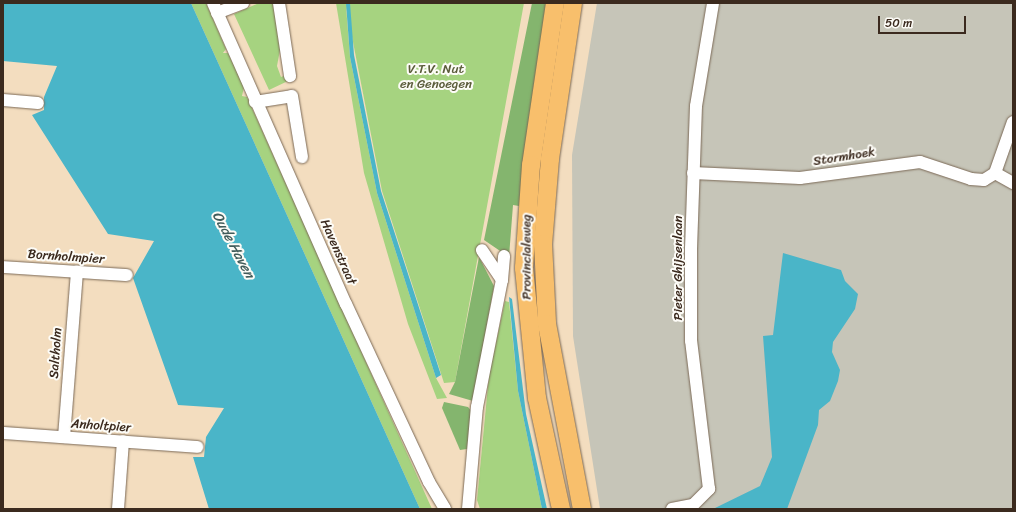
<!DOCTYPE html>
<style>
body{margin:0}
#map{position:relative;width:1016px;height:512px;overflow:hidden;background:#f3ddbf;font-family:Sriracha,sans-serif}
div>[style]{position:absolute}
.industrial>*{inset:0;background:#c6c5b8}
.green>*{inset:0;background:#a6d380}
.forest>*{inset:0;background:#84b56e}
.water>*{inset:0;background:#4ab5c8}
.roads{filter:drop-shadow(0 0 1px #7b6956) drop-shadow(0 0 1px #7b6956)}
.street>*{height:12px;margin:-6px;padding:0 6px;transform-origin:6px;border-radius:6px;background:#fff}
.primary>*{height:18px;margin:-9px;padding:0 9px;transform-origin:9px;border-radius:9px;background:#f8bf6c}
span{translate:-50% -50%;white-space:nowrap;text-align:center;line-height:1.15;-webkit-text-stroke:4px #fdfcf7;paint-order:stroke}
.park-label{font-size:13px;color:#5b5d3b}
.street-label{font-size:13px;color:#3b2a1e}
.water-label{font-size:14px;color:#405b5a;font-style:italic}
.frame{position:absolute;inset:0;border:4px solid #3b2a1e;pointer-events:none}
.scale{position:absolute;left:878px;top:16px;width:88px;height:18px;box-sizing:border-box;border:2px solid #3b2a1e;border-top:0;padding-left:5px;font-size:12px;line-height:14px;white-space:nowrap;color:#3b2a1e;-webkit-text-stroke:3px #fdfcf7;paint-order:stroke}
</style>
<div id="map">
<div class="industrial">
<i style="clip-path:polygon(597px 3px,1013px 3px,1013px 509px,600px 509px,573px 336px,572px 155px)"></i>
</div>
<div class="green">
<i style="clip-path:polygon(191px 3px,206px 3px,226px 49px,223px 53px,228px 53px,244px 87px,242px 96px,247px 97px,432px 509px,420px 509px)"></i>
<i style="clip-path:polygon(259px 3px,273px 3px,280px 50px,277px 66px,281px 77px,289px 74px,290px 80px,269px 90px,234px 14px)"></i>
<i style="clip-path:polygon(336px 3px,524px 3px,455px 382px,444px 383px,382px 191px,346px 6px,350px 57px,377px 193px,436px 378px,447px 398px,437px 399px,408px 324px,364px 173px)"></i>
<i style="clip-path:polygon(505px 301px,509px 302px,518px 391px,542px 509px,480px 509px,477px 500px,489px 375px)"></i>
</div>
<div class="forest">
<i style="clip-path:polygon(532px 3px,549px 3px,519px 206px,513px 205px,509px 257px,484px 240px)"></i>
<i style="clip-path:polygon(479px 257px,494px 286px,473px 401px,449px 394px,455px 382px)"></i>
<i style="clip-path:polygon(444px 402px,468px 407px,472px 412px,467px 449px,460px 450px,442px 408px)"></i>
</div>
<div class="water">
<i style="clip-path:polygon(3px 3px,191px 3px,420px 509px,209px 509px,193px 457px,204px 457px,206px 437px,224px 408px,178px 405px,133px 278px,154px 241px,108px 234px,32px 115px,44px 110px,44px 97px,57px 66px,3px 61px)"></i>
<i style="clip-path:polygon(346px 3px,350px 3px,354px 55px,381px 191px,441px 375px,436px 378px,377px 193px,350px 57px)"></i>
<i style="clip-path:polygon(783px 253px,841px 270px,845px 281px,858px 294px,855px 309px,833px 342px,832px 352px,840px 370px,838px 381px,830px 401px,819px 410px,818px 425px,787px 509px,713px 509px,760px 486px,772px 457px,763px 336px,773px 335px)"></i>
<i style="clip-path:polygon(509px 297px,512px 299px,526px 414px,547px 509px,542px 509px,518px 391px)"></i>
</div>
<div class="roads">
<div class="street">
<i style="left:213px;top:3px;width:329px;rotate:66.2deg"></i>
<i style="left:346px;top:304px;width:196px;rotate:65deg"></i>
<i style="left:429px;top:482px;width:31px;rotate:59deg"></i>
<i style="left:279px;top:3px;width:74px;rotate:81.4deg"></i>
<i style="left:217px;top:13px;width:28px;rotate:-21deg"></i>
<i style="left:3px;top:100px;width:35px;rotate:5deg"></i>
<i style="left:255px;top:102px;width:37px;rotate:-9deg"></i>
<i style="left:292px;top:96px;width:62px;rotate:80.7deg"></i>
<i style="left:693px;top:173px;width:107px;rotate:2.7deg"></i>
<i style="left:800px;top:178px;width:121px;rotate:-7.6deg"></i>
<i style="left:920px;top:162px;width:54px;rotate:18.4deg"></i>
<i style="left:971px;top:179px;width:13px;rotate:4deg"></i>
<i style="left:984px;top:180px;width:13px;rotate:-32deg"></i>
<i style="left:995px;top:173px;width:54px;rotate:-70.6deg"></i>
<i style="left:995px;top:173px;width:21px;rotate:29deg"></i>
<i style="left:3px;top:267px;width:124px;rotate:3.7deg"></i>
<i style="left:502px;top:280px;width:24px;rotate:-85deg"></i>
<i style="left:3px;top:433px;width:195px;rotate:4.1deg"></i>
<i style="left:64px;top:437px;width:166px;rotate:-85.5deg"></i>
<i style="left:118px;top:509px;width:68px;rotate:-85.8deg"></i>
<i style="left:468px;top:509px;width:102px;rotate:-85deg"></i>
<i style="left:477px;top:407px;width:129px;rotate:-78.9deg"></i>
<i style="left:502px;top:280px;width:36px;rotate:-124deg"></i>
<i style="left:672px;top:509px;width:21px;rotate:-11deg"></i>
<i style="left:693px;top:505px;width:23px;rotate:-45deg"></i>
<i style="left:709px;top:489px;width:149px;rotate:-96.9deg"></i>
<i style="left:691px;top:341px;width:92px;rotate:-90deg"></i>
<i style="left:691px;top:249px;width:143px;rotate:-88deg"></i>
<i style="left:696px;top:106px;width:104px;rotate:-80.6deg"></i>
</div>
<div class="primary">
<i style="left:555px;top:3px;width:164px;rotate:98.4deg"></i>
<i style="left:531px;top:165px;width:103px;rotate:93.9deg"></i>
<i style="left:524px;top:268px;width:131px;rotate:84.3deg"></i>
<i style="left:537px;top:398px;width:114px;rotate:77.8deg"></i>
<i style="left:573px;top:3px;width:158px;rotate:98.4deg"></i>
<i style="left:550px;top:159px;width:85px;rotate:94.7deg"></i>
<i style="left:543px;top:244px;width:80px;rotate:87.1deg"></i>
<i style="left:547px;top:324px;width:188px;rotate:79.3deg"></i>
</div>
</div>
<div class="park-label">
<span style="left:436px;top:77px">V.T.V. Nut<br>en Genoegen</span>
</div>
<div class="street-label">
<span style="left:844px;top:157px;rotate:-9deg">Stormhoek</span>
<span style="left:338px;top:252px;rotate:66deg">Havenstraat</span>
<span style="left:66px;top:257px;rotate:4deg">Bornholmpier</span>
<span style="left:527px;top:257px;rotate:-90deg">Provincialeweg</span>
<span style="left:678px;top:268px;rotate:-90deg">Pieter Ghijsenlaan</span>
<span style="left:56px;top:353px;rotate:-86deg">Saltholm</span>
<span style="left:101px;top:426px;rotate:4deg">Anholtpier</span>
</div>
<div class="water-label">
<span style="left:233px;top:245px;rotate:62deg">Oude Haven</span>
</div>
<div class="frame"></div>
<div class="scale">50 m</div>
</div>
